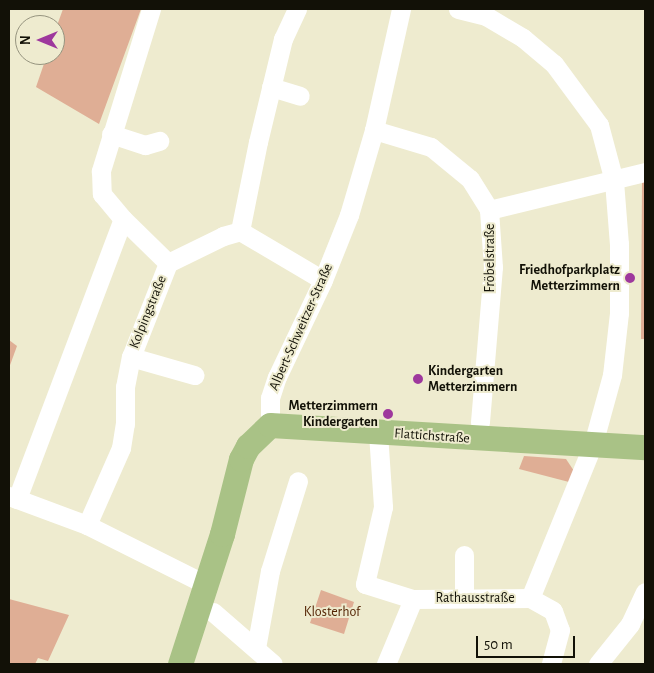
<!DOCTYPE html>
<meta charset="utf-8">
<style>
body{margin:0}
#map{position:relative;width:654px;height:673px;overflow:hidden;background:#eeebcf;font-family:"Alegreya Sans",sans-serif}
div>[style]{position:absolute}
.green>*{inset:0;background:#dfae95}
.minor>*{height:19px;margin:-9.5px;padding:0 9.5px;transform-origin:9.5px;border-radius:9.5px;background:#fff}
.major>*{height:25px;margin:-12.5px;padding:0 12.5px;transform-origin:12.5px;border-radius:12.5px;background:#a9c286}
.dots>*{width:14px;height:14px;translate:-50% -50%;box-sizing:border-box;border:2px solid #eeebcf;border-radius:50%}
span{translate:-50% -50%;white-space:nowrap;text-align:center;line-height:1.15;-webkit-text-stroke:4px #eeebcf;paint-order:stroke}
.street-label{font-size:14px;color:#121107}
.poi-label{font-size:14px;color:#121107;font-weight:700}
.right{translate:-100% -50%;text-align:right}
.left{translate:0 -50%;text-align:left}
.park-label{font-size:14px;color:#532303}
.frame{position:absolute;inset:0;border:10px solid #121107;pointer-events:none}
.north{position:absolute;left:15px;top:15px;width:50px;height:50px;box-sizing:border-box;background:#eeebcf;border:1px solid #96947f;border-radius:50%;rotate:270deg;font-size:14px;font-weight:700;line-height:20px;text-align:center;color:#121107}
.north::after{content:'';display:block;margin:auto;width:18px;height:22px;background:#9e389d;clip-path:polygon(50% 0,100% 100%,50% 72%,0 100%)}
.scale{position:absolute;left:476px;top:636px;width:99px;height:22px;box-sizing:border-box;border:2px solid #121107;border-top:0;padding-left:6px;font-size:15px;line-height:18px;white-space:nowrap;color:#121107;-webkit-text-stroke:4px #eeebcf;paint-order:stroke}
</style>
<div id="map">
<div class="green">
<i style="clip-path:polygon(63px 9px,141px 9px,99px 124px,36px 87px,47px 55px,55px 55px,55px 31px)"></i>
<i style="clip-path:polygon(642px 181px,645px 181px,645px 339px,641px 339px)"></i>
<i style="clip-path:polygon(9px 340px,17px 346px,9px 368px)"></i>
<i style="clip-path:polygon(524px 456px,566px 459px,574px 471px,569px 482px,519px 469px)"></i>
<i style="clip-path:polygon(321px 590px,354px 602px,344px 634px,310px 623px)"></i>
<i style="clip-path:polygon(9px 599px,69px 615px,48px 661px,38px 658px,35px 664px,9px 664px)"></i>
</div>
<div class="minor">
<i style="left:151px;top:9px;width:170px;rotate:107.2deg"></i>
<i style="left:101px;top:171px;width:23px;rotate:88deg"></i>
<i style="left:102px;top:194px;width:33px;rotate:50deg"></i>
<i style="left:123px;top:219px;width:63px;rotate:44.4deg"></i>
<i style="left:458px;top:9px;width:29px;rotate:14deg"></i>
<i style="left:486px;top:16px;width:43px;rotate:30.7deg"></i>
<i style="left:523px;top:38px;width:40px;rotate:40deg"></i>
<i style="left:554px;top:64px;width:76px;rotate:53.6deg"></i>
<i style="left:599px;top:125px;width:58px;rotate:75deg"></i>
<i style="left:614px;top:181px;width:63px;rotate:85.5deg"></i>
<i style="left:619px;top:244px;width:69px;rotate:90deg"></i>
<i style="left:619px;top:313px;width:62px;rotate:96.4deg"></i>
<i style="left:612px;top:375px;width:72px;rotate:105.4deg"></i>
<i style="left:593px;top:444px;width:166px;rotate:112.2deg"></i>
<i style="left:271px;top:87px;width:30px;rotate:17deg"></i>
<i style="left:374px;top:130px;width:59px;rotate:16.6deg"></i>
<i style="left:431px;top:147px;width:50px;rotate:39.4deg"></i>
<i style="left:470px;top:179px;width:36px;rotate:58deg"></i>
<i style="left:489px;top:210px;width:57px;rotate:86deg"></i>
<i style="left:493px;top:267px;width:156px;rotate:94.8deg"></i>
<i style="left:111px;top:134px;width:36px;rotate:18deg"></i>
<i style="left:145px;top:145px;width:15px;rotate:-16deg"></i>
<i style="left:489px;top:210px;width:161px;rotate:-13.7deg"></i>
<i style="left:240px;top:231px;width:91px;rotate:-78.6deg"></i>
<i style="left:258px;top:142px;width:106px;rotate:-76.4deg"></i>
<i style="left:283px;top:39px;width:33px;rotate:-65deg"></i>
<i style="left:131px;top:357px;width:66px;rotate:15.9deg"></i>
<i style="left:270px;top:425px;width:27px;rotate:-90deg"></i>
<i style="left:270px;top:398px;width:22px;rotate:-72deg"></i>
<i style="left:277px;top:377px;width:107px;rotate:-64.6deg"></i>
<i style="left:323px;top:280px;width:70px;rotate:-68.2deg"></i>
<i style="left:349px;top:215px;width:89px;rotate:-73.6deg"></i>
<i style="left:374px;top:130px;width:124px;rotate:-77.4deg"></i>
<i style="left:378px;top:433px;width:74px;rotate:86.1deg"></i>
<i style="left:383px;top:507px;width:79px;rotate:103.2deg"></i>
<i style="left:365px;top:584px;width:50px;rotate:17.4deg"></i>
<i style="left:413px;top:599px;width:117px;rotate:-0.5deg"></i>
<i style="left:530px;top:598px;width:26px;rotate:29deg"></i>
<i style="left:553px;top:611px;width:20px;rotate:70deg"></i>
<i style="left:560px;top:630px;width:35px;rotate:105deg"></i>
<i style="left:9px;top:496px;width:83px;rotate:20.4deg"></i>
<i style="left:87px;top:525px;width:132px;rotate:26.6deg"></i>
<i style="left:17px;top:499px;width:299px;rotate:-69.3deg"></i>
<i style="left:87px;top:525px;width:84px;rotate:-66.2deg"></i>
<i style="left:121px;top:448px;width:24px;rotate:-81deg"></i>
<i style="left:125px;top:424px;width:37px;rotate:-90deg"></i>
<i style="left:125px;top:387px;width:31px;rotate:-79deg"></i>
<i style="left:131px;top:357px;width:101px;rotate:-68.5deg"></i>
<i style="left:168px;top:263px;width:61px;rotate:-26.1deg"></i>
<i style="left:223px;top:236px;width:18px;rotate:-16deg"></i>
<i style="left:240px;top:231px;width:96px;rotate:30.6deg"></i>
<i style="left:464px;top:555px;width:42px;rotate:90deg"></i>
<i style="left:213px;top:612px;width:79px;rotate:40.9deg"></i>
<i style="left:256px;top:648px;width:78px;rotate:-79.7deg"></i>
<i style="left:270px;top:571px;width:94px;rotate:-72.7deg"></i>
<i style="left:386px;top:664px;width:70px;rotate:-67.4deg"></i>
<i style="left:598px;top:664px;width:51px;rotate:-51.3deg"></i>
<i style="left:630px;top:624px;width:35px;rotate:-65deg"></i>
</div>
<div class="major">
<i style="left:180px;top:664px;width:137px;rotate:-72.1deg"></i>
<i style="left:222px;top:534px;width:77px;rotate:-75.8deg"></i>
<i style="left:241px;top:459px;width:15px;rotate:-62deg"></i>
<i style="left:248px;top:446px;width:30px;rotate:-44deg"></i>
<i style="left:270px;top:425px;width:376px;rotate:3.4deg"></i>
</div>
<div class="dots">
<i style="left:630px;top:278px;background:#9e389d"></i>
<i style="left:418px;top:379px;background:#9e389d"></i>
<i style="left:388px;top:414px;background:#9e389d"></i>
</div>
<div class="street-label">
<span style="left:490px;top:258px;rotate:-90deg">Fröbelstraße</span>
<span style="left:148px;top:312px;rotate:-68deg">Kolpingstraße</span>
<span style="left:301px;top:327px;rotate:-66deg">Albert-Schweitzer-Straße</span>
<span style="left:432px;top:436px;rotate:4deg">Flattichstraße</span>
<span style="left:475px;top:598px">Rathausstraße</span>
</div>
<div class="poi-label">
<span class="right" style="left:620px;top:278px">Friedhofparkplatz<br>Metterzimmern</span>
<span class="left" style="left:428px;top:379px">Kindergarten<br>Metterzimmern</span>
<span class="right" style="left:378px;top:414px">Metterzimmern<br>Kindergarten</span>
</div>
<div class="park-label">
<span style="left:332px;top:612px">Klosterhof</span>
</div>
<div class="frame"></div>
<div class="north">N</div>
<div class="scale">50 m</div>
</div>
